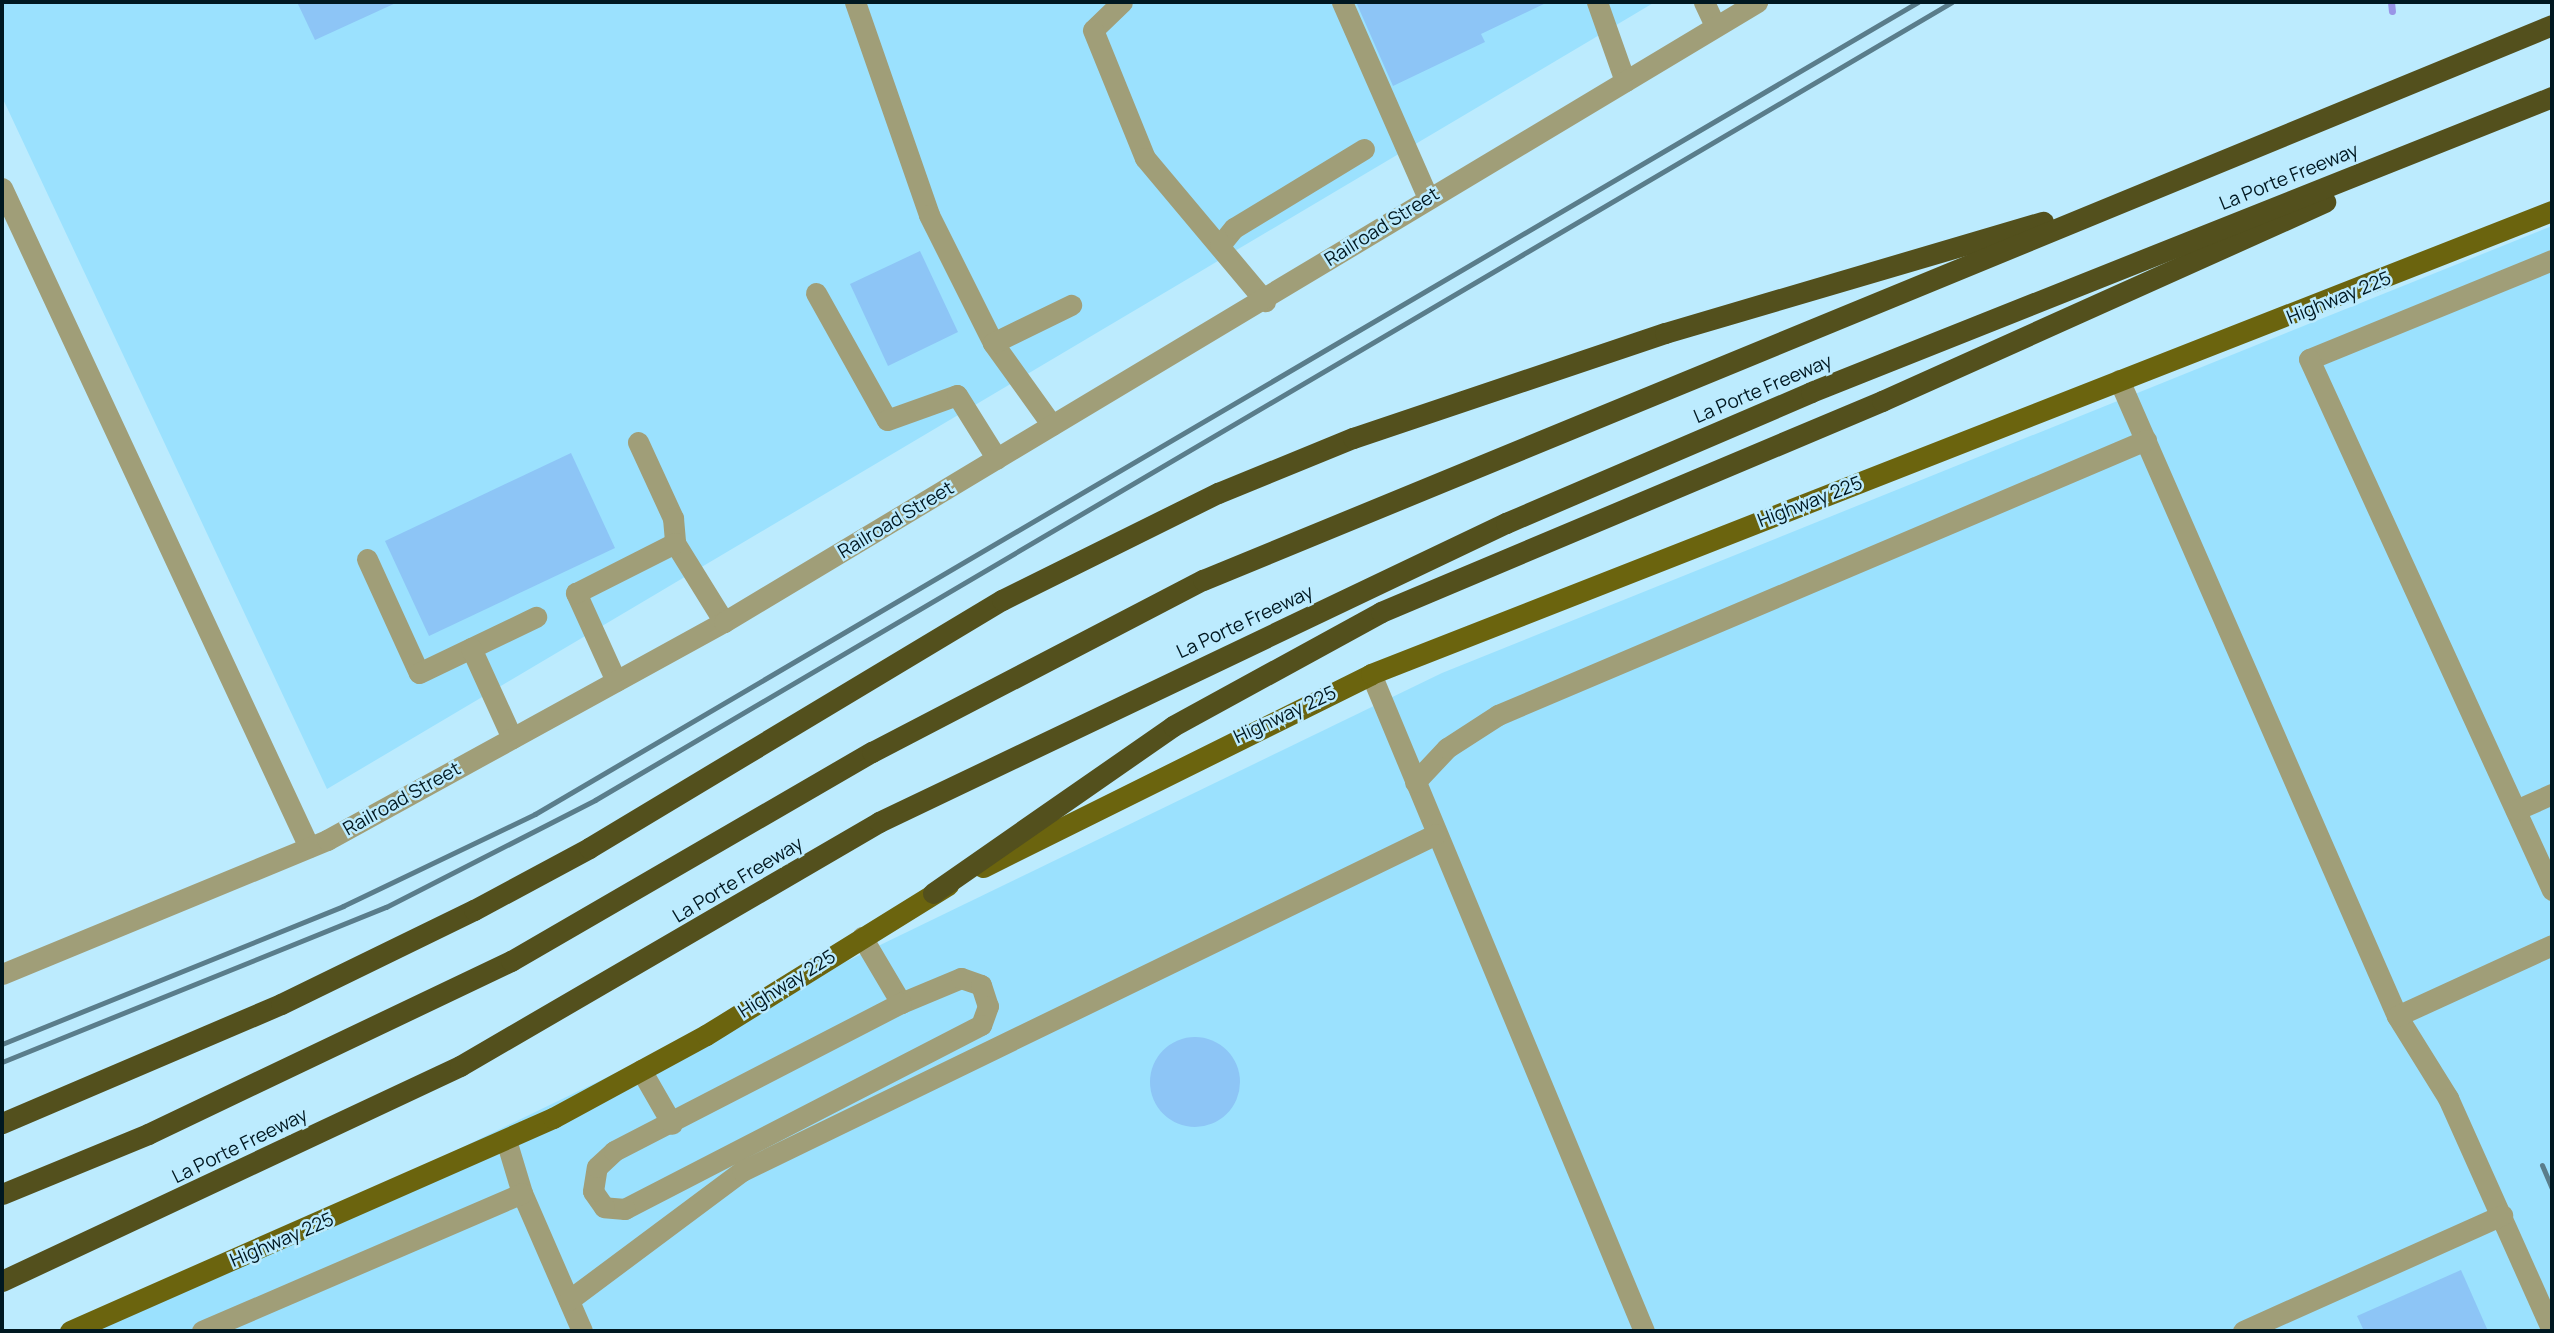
<!DOCTYPE html>
<style>
body{margin:0}
#map{position:relative;width:2554px;height:1333px;overflow:hidden;background:#bcebfe;font-family:Manrope,sans-serif}
div>[style]{position:absolute}
.built>*{inset:0;background:#9be1fe}
.stream>*{height:7px;margin:-3.5px;padding:0 3.5px;transform-origin:3.5px;border-radius:3.5px;background:#9995e7}
.building>*{inset:0;background:#8dc5f6}
.round{border-radius:50%}
.minor>*{height:21px;margin:-10.5px;padding:0 10.5px;transform-origin:10.5px;border-radius:10.5px;background:#a09e78}
.major>*{height:21px;margin:-10.5px;padding:0 10.5px;transform-origin:10.5px;border-radius:10.5px;background:#6b640e}
.highway>*{height:21px;margin:-10.5px;padding:0 10.5px;transform-origin:10.5px;border-radius:10.5px;background:#53501d}
.rail>*{height:5px;margin:-2.5px;padding:0 2.5px;transform-origin:2.5px;border-radius:2.5px;background:#5a7d8b}
span{translate:-50% -50%;white-space:nowrap;text-align:center;line-height:1.15;-webkit-text-stroke:5px #bcebfe;paint-order:stroke}
.street-label{font-size:19px;color:#001821}
.frame{position:absolute;inset:0;border:4px solid #001821;pointer-events:none}
</style>
<div id="map">
<div class="built">
<i style="clip-path:polygon(2px 2px,1655px 2px,327px 789px,2px 97px)"></i>
<i style="clip-path:polygon(2552px 226px,2552px 1331px,83px 1331px,1442px 673px)"></i>
</div>
<div class="stream">
<i style="left:2391px;top:2px;width:9px;rotate:84deg"></i>
</div>
<div class="building">
<i style="clip-path:polygon(297px 2px,398px 2px,315px 40px)"></i>
<i style="clip-path:polygon(1356px 2px,1548px 2px,1481px 34px,1485px 42px,1393px 86px)"></i>
<i style="clip-path:polygon(920px 251px,958px 332px,888px 366px,850px 284px)"></i>
<i style="clip-path:polygon(571px 453px,615px 548px,429px 636px,385px 541px)"></i>
<i class="round" style="left:1150px;top:1037px;width:90px;height:90px"></i>
<i style="clip-path:polygon(2461px 1270px,2488px 1331px,2364px 1331px,2357px 1316px)"></i>
</div>
<div class="minor">
<i style="left:855px;top:2px;width:225px;rotate:70.8deg"></i>
<i style="left:929px;top:215px;width:143px;rotate:63.4deg"></i>
<i style="left:993px;top:343px;width:101px;rotate:54.3deg"></i>
<i style="left:1122px;top:2px;width:40px;rotate:136deg"></i>
<i style="left:1093px;top:30px;width:138px;rotate:67.9deg"></i>
<i style="left:1145px;top:158px;width:187px;rotate:50deg"></i>
<i style="left:1342px;top:2px;width:214px;rotate:66.3deg"></i>
<i style="left:1597px;top:2px;width:84px;rotate:70.5deg"></i>
<i style="left:1704px;top:2px;width:26px;rotate:65deg"></i>
<i style="left:2px;top:188px;width:727px;rotate:65.02deg"></i>
<i style="left:1220px;top:245px;width:22px;rotate:-51deg"></i>
<i style="left:1234px;top:228px;width:152px;rotate:-31.3deg"></i>
<i style="left:2552px;top:260px;width:262px;rotate:157.8deg"></i>
<i style="left:2309px;top:359px;width:584px;rotate:65.41deg"></i>
<i style="left:816px;top:293px;width:145px;rotate:60.8deg"></i>
<i style="left:887px;top:420px;width:74px;rotate:-19.7deg"></i>
<i style="left:957px;top:395px;width:75px;rotate:58deg"></i>
<i style="left:993px;top:343px;width:87px;rotate:-26deg"></i>
<i style="left:2119px;top:380px;width:694px;rotate:66.39deg"></i>
<i style="left:2397px;top:1016px;width:97px;rotate:58.1deg"></i>
<i style="left:2448px;top:1098px;width:255px;rotate:65.9deg"></i>
<i style="left:638px;top:442px;width:84px;rotate:65.3deg"></i>
<i style="left:673px;top:518px;width:25px;rotate:85deg"></i>
<i style="left:675px;top:543px;width:93px;rotate:58.2deg"></i>
<i style="left:367px;top:559px;width:125px;rotate:65.5deg"></i>
<i style="left:419px;top:673px;width:130px;rotate:-25.6deg"></i>
<i style="left:471px;top:648px;width:99px;rotate:65.5deg"></i>
<i style="left:1371px;top:674px;width:711px;rotate:67.44deg"></i>
<i style="left:616px;top:681px;width:97px;rotate:-114.4deg"></i>
<i style="left:576px;top:593px;width:111px;rotate:-26.8deg"></i>
<i style="left:1415px;top:782px;width:47px;rotate:-46.7deg"></i>
<i style="left:1447px;top:748px;width:61px;rotate:-32.9deg"></i>
<i style="left:1498px;top:715px;width:704px;rotate:-23deg"></i>
<i style="left:2516px;top:810px;width:39px;rotate:-24deg"></i>
<i style="left:862px;top:937px;width:77px;rotate:59.4deg"></i>
<i style="left:901px;top:1003px;width:65px;rotate:-22.6deg"></i>
<i style="left:961px;top:978px;width:21px;rotate:19deg"></i>
<i style="left:981px;top:985px;width:22px;rotate:72deg"></i>
<i style="left:988px;top:1006px;width:20px;rotate:110deg"></i>
<i style="left:981px;top:1025px;width:401px;rotate:152.7deg"></i>
<i style="left:625px;top:1209px;width:21px;rotate:-175deg"></i>
<i style="left:604px;top:1207px;width:19px;rotate:-125deg"></i>
<i style="left:593px;top:1191px;width:24px;rotate:-81deg"></i>
<i style="left:597px;top:1167px;width:23px;rotate:-43deg"></i>
<i style="left:614px;top:1151px;width:323px;rotate:-27.3deg"></i>
<i style="left:2px;top:974px;width:352px;rotate:-22.4deg"></i>
<i style="left:327px;top:840px;width:453px;rotate:-28.8deg"></i>
<i style="left:724px;top:622px;width:1205px;rotate:-30.97deg"></i>
<i style="left:2397px;top:1016px;width:170px;rotate:-24.6deg"></i>
<i style="left:641px;top:1070px;width:62px;rotate:60.1deg"></i>
<i style="left:506px;top:1140px;width:55px;rotate:73.2deg"></i>
<i style="left:522px;top:1193px;width:150px;rotate:66.5deg"></i>
<i style="left:569px;top:1300px;width:216px;rotate:-36.7deg"></i>
<i style="left:742px;top:1171px;width:771px;rotate:-25.9deg"></i>
<i style="left:202px;top:1331px;width:348px;rotate:-23.3deg"></i>
<i style="left:2243px;top:1331px;width:284px;rotate:-24.1deg"></i>
</div>
<div class="major">
<i style="left:983px;top:867px;width:433px;rotate:-26.4deg"></i>
<i style="left:1371px;top:674px;width:1269px;rotate:-21.41deg"></i>
<i style="left:70px;top:1331px;width:528px;rotate:-23.8deg"></i>
<i style="left:553px;top:1118px;width:174px;rotate:-28.5deg"></i>
<i style="left:706px;top:1035px;width:285px;rotate:-31.8deg"></i>
</div>
<div class="highway">
<i style="left:933px;top:893px;width:292px;rotate:-34.8deg"></i>
<i style="left:1173px;top:726px;width:237px;rotate:-28.7deg"></i>
<i style="left:1381px;top:612px;width:544px;rotate:-22.84deg"></i>
<i style="left:1882px;top:401px;width:486px;rotate:-24.2deg"></i>
<i style="left:2px;top:1123px;width:303px;rotate:-23.1deg"></i>
<i style="left:281px;top:1004px;width:215px;rotate:-26deg"></i>
<i style="left:474px;top:910px;width:131px;rotate:-28.3deg"></i>
<i style="left:589px;top:848px;width:482px;rotate:-31deg"></i>
<i style="left:1002px;top:600px;width:241px;rotate:-26.4deg"></i>
<i style="left:1218px;top:493px;width:146px;rotate:-22.2deg"></i>
<i style="left:1353px;top:438px;width:329px;rotate:-18.6deg"></i>
<i style="left:1665px;top:333px;width:394px;rotate:-16.4deg"></i>
<i style="left:2px;top:1194px;width:158px;rotate:-22.3deg"></i>
<i style="left:148px;top:1134px;width:402px;rotate:-25.5deg"></i>
<i style="left:511px;top:961px;width:417px;rotate:-30.1deg"></i>
<i style="left:872px;top:752px;width:373px;rotate:-27.5deg"></i>
<i style="left:1203px;top:580px;width:1459px;rotate:-22.36deg"></i>
<i style="left:2px;top:1281px;width:506px;rotate:-25.15deg"></i>
<i style="left:460px;top:1066px;width:485px;rotate:-30.2deg"></i>
<i style="left:879px;top:822px;width:695px;rotate:-25.5deg"></i>
<i style="left:1506px;top:523px;width:332px;rotate:-23.2deg"></i>
<i style="left:1811px;top:392px;width:798px;rotate:-21.71deg"></i>
</div>
<div class="rail">
<i style="left:2px;top:1044px;width:368px;rotate:-22deg"></i>
<i style="left:343px;top:906px;width:213px;rotate:-25.6deg"></i>
<i style="left:535px;top:814px;width:1604px;rotate:-30.42deg"></i>
<i style="left:2px;top:1062px;width:414px;rotate:-22deg"></i>
<i style="left:386px;top:907px;width:235px;rotate:-27.1deg"></i>
<i style="left:595px;top:800px;width:1574px;rotate:-30.46deg"></i>
<i style="left:2542px;top:1165px;width:25px;rotate:67deg"></i>
</div>
<div class="street-label">
<span style="left:2289px;top:177px;rotate:-22deg">La Porte Freeway</span>
<span style="left:1382px;top:227px;rotate:-32deg">Railroad Street</span>
<span style="left:2339px;top:298px;rotate:-22deg">Highway 225</span>
<span style="left:1763px;top:389px;rotate:-23deg">La Porte Freeway</span>
<span style="left:1810px;top:502px;rotate:-21deg">Highway 225</span>
<span style="left:896px;top:520px;rotate:-31deg">Railroad Street</span>
<span style="left:1245px;top:622px;rotate:-25deg">La Porte Freeway</span>
<span style="left:1285px;top:715px;rotate:-25deg">Highway 225</span>
<span style="left:402px;top:799px;rotate:-29deg">Railroad Street</span>
<span style="left:738px;top:880px;rotate:-31deg">La Porte Freeway</span>
<span style="left:787px;top:984px;rotate:-32deg">Highway 225</span>
<span style="left:240px;top:1146px;rotate:-26deg">La Porte Freeway</span>
<span style="left:282px;top:1240px;rotate:-23deg">Highway 225</span>
</div>
<div class="frame"></div>
</div>
